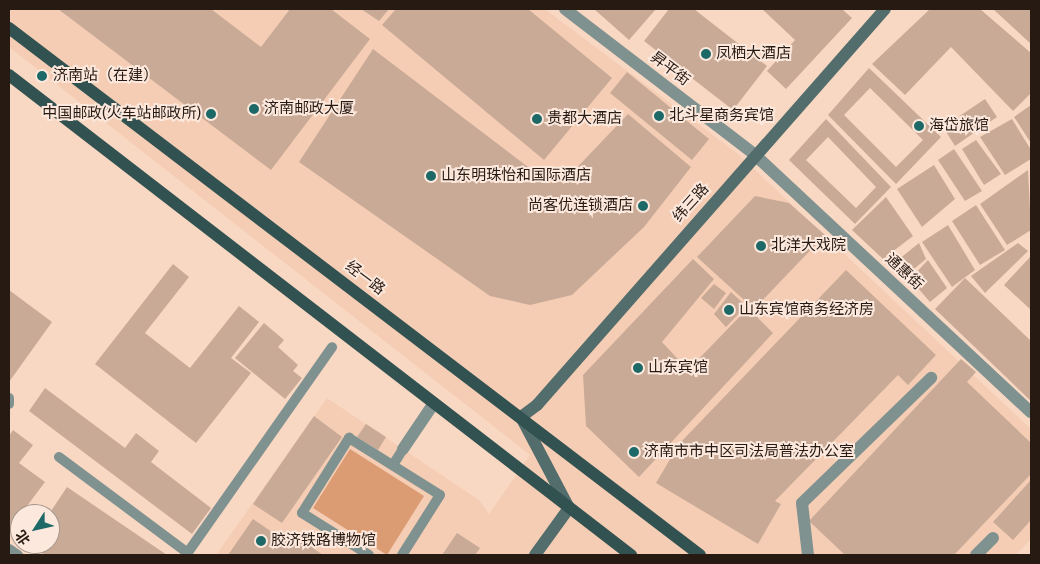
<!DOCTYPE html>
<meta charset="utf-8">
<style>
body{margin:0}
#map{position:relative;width:1040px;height:564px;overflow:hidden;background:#f9d8c3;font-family:"Fira Sans Condensed","Noto Sans SC",sans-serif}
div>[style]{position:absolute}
.built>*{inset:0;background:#f5cdb4}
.green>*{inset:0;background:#dc9c73}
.building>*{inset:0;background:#c9aa96}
.lane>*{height:10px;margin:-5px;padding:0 5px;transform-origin:5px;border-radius:5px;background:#809290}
.street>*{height:12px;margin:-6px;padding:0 6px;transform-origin:6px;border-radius:6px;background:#809290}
.secondary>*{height:12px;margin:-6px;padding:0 6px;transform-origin:6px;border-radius:6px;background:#526d6b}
.primary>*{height:12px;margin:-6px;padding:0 6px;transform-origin:6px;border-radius:6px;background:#315251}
.dots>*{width:14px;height:14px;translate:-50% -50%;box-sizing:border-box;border:2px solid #fce8dc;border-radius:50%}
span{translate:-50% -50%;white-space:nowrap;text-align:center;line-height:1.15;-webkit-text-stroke:4px #fce8dc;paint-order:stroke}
.poi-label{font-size:15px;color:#261a13}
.left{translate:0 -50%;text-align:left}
.right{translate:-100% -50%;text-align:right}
.street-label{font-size:15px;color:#261a13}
.frame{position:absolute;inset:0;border:10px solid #261a13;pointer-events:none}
.north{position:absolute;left:10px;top:504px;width:50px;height:50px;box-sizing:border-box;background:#fce8dc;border:1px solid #a6968c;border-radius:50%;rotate:235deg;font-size:14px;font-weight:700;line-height:20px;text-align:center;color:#261a13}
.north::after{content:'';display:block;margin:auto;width:18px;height:22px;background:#1d6967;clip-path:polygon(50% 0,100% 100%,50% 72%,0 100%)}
</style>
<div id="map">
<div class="built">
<i style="clip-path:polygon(9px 9px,545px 9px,737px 153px,1031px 429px,1031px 539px,1016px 555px,216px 555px,327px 398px,479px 500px,489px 514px,530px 455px,9px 47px)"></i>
</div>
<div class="green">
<i style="clip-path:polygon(350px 449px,424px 496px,387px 555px,313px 508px)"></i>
</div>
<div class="building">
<i style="clip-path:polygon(58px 9px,211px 9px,261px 47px,290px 9px,331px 9px,370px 39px,271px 170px)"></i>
<i style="clip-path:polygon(361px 9px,389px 9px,379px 21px)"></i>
<i style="clip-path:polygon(396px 9px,528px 9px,612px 78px,544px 160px,382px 25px)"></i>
<i style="clip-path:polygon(594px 9px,656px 9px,629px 40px)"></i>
<i style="clip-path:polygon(669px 9px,694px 9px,767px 66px,733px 110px,644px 41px)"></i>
<i style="clip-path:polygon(762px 9px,842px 9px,852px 18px,786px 89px,767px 71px,795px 40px)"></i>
<i style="clip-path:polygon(930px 9px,980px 9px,1031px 53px,1031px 93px,1013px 111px,951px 47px,905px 95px,872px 64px)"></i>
<i style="clip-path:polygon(993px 9px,1031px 9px,1031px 44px)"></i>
<i style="clip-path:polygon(373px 49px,549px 183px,566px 179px,628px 114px,691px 167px,644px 227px,572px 295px,530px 305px,490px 296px,299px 162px)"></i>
<i style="clip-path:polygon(evenodd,869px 68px,941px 137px,896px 184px,828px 115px,869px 68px,870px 88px,923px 140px,896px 167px,844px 115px,870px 88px)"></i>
<i style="clip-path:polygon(627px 72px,709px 139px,692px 160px,610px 93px)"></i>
<i style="clip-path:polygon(985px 99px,997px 117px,955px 146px,943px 127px)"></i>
<i style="clip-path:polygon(1031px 105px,1031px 143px,1014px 117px)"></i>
<i style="clip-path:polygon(evenodd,826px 119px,891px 187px,855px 224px,789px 160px,826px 119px,828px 137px,876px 187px,856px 208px,806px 160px,828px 137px)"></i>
<i style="clip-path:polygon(1012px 119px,1031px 150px,1031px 159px,1005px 175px,980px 137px)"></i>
<i style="clip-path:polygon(976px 140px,1001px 174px,984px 185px,962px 149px)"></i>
<i style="clip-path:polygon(954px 149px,982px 191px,965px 201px,938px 160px)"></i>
<i style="clip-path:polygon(934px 165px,955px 199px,922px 227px,897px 189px)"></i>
<i style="clip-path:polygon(1028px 170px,1031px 230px,1007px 245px,980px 204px)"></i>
<i style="clip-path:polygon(755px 196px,789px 203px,825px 235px,754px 309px,697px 257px)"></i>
<i style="clip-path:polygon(886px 197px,913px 236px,883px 259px,852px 230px)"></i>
<i style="clip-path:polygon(976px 205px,1005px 250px,980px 265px,952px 221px)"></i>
<i style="clip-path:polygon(948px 225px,975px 270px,952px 287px,922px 242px)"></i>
<i style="clip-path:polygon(919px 243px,926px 259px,904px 277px,893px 264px)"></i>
<i style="clip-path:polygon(1018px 243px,1028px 251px,985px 293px,971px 276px)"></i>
<i style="clip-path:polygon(1031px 256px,1030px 276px,1031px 310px,1004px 285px)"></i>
<i style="clip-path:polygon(693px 259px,714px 279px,662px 342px,688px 370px,748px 308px,773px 333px,639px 477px,586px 426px,583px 375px)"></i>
<i style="clip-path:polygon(928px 260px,947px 288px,930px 302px,910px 279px)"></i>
<i style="clip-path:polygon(173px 264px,189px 277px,145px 333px,190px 368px,239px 306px,259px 322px,231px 358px,251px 373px,196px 443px,95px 364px)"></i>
<i style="clip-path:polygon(846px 270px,936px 355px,908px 385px,898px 375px,775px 501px,781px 504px,758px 544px,656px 483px,679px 444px)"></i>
<i style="clip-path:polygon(965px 278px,1031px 341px,1031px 401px,935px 309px)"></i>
<i style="clip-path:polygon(714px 284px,726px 293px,714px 309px,701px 298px)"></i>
<i style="clip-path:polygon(9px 290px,52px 322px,9px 382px)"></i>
<i style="clip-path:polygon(731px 292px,746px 306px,726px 327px,714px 314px)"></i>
<i style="clip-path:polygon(264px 323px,284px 340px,278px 347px,298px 365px,293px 371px,302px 378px,285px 399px,235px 358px)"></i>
<i style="clip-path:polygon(961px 359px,976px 372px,967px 382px,1031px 443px,1031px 474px,954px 555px,845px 555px,809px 521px)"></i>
<i style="clip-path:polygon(45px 388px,125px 448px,136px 433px,159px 451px,151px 462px,211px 508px,192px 534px,29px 411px)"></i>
<i style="clip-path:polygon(314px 416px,342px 437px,282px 523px,253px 504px)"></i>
<i style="clip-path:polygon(366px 424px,386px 437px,378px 450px,357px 437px)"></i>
<i style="clip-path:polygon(13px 430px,33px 445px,19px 463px,45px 482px,9px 530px,9px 436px)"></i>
<i style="clip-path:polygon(1031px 480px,1031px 520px,1013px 540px,993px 522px)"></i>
<i style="clip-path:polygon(67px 487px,167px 555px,45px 555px,29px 544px,50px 544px,49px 514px)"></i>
<i style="clip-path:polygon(253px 519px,291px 545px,297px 537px,323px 555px,228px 555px)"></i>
<i style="clip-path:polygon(457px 533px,480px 548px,475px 555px,442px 555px)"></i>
</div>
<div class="lane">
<i style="left:9px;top:398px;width:6px;rotate:90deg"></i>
<i style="left:59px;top:457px;width:161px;rotate:36.7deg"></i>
<i style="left:393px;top:465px;width:19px;rotate:-58deg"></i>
<i style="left:9px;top:549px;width:11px;rotate:34deg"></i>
<i style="left:186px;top:555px;width:254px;rotate:-54.9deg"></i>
<i style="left:369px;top:555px;width:79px;rotate:-147.9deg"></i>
<i style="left:302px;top:513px;width:89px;rotate:-57.9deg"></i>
<i style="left:349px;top:438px;width:107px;rotate:32.1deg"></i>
<i style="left:440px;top:495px;width:71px;rotate:122.3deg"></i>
</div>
<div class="street">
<i style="left:565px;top:9px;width:240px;rotate:37.5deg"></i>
<i style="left:755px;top:155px;width:377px;rotate:43deg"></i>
<i style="left:403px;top:449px;width:55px;rotate:-56deg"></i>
<i style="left:808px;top:555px;width:52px;rotate:-96.6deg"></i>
<i style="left:802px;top:503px;width:180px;rotate:-44.1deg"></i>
<i style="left:976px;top:555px;width:24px;rotate:-45deg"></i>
</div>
<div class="secondary">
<i style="left:535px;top:555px;width:58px;rotate:-54.1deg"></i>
<i style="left:569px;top:508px;width:103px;rotate:-117.8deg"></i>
<i style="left:521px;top:417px;width:20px;rotate:-37deg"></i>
<i style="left:537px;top:405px;width:527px;rotate:-48.69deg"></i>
</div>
<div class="primary">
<i style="left:9px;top:28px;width:869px;rotate:37.33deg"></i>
<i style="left:9px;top:75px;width:786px;rotate:37.66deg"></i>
</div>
<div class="dots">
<i style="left:706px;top:54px;background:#1d6967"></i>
<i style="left:42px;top:76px;background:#1d6967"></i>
<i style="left:254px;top:109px;background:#1d6967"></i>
<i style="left:211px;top:114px;background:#1d6967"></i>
<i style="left:659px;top:116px;background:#1d6967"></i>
<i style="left:537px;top:119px;background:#1d6967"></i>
<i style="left:919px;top:126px;background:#1d6967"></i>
<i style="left:431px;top:176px;background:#1d6967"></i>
<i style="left:643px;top:206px;background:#1d6967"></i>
<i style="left:761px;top:246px;background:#1d6967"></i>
<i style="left:729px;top:310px;background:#1d6967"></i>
<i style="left:638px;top:368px;background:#1d6967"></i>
<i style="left:634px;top:452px;background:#1d6967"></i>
<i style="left:261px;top:541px;background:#1d6967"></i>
</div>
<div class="poi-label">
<span class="left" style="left:716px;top:54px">凤栖大酒店</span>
<span class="left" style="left:53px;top:76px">济南站（在建）</span>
<span class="left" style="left:264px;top:109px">济南邮政大厦</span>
<span class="right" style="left:201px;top:114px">中国邮政(火车站邮政所)</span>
<span class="left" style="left:669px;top:116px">北斗星商务宾馆</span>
<span class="left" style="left:547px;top:119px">贵都大酒店</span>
<span class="left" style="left:929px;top:126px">海岱旅馆</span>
<span class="left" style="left:441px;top:176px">山东明珠怡和国际酒店</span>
<span class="right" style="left:633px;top:206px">尚客优连锁酒店</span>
<span class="left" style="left:771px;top:246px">北洋大戏院</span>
<span class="left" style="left:739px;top:310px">山东宾馆商务经济房</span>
<span class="left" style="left:648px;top:368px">山东宾馆</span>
<span class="left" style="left:644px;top:452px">济南市市中区司法局普法办公室</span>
<span class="left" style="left:271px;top:541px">胶济铁路博物馆</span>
</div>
<div class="street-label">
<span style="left:670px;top:69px;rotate:37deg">昇平街</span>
<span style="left:691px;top:203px;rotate:-48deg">纬三路</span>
<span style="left:904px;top:272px;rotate:43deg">通惠街</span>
<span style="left:365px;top:278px;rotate:37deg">经一路</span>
</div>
<div class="frame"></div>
<div class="north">北</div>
</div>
